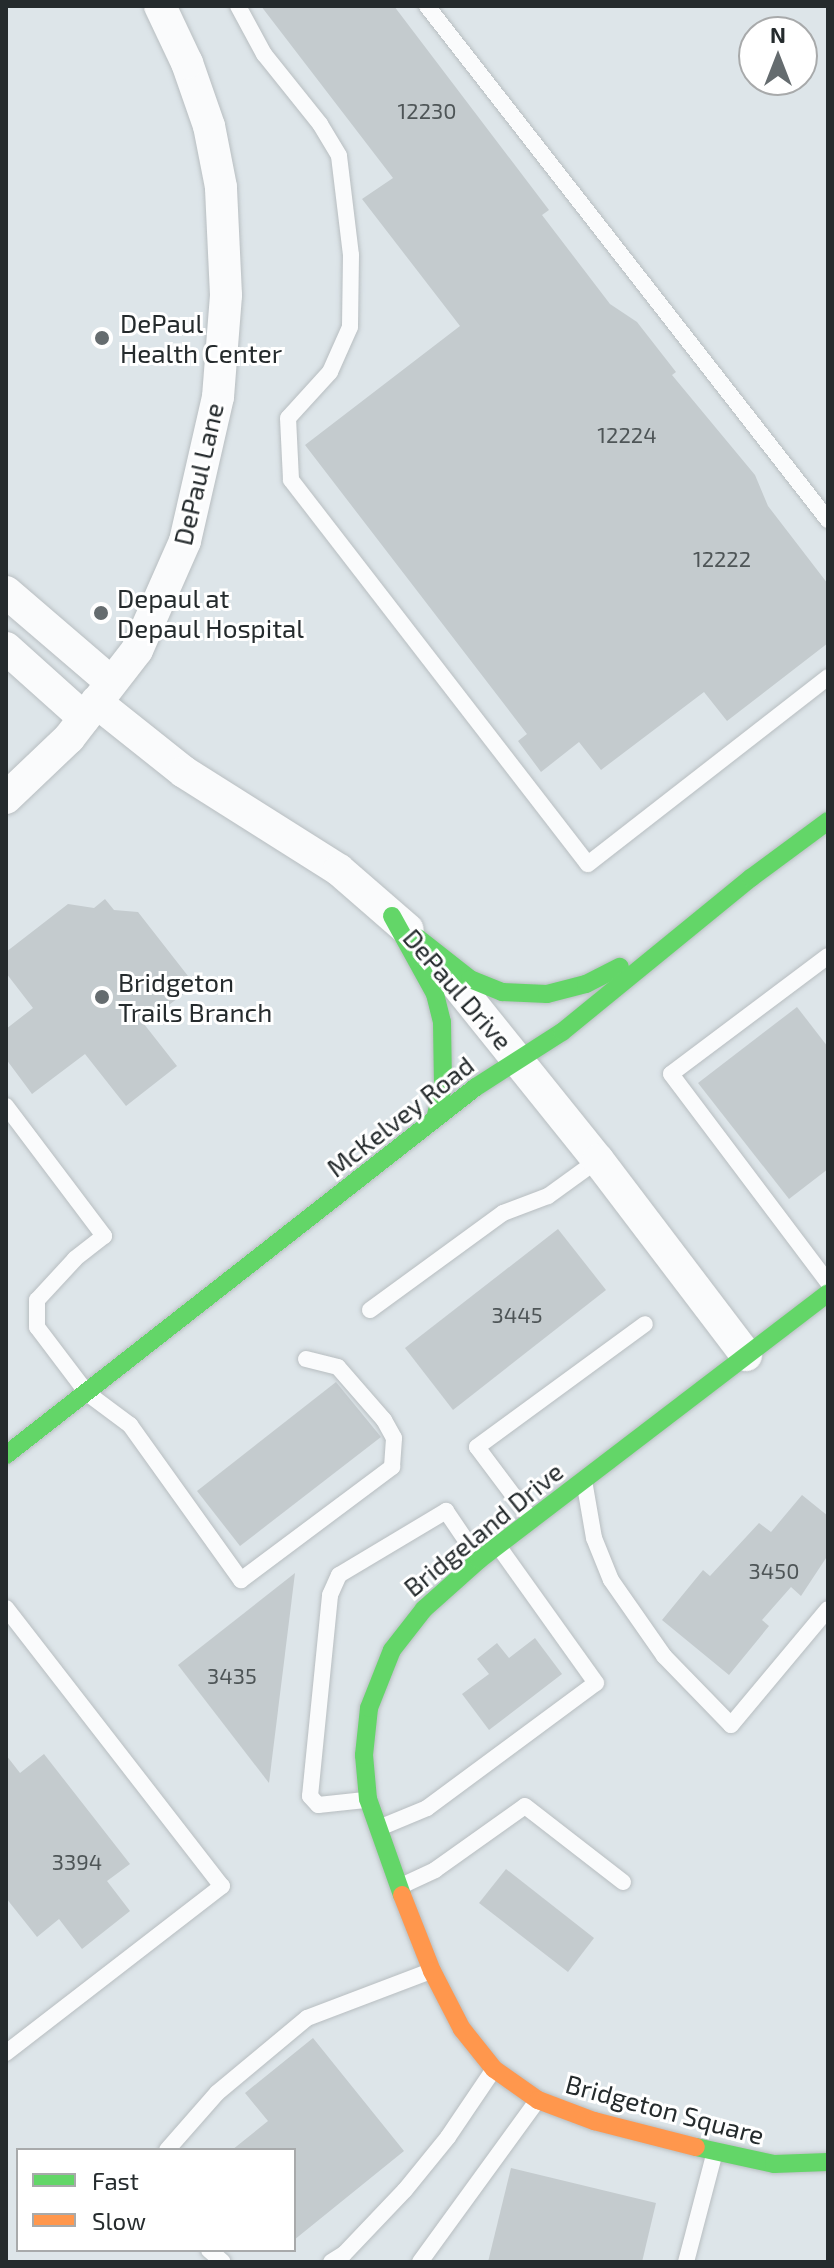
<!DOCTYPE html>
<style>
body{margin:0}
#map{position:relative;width:834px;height:2268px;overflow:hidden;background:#dde5e9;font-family:"Exo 2",sans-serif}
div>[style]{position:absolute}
.building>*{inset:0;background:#c4cbce}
.roads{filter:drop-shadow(0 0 2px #b8bec1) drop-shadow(0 0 2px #b8bec1)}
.lane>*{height:16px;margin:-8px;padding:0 8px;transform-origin:8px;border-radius:8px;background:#fafbfc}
.street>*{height:32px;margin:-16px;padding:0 16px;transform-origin:16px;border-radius:16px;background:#fafbfc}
.fast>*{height:18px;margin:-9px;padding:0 9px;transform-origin:9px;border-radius:9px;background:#63d668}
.slow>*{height:18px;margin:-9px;padding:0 9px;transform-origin:9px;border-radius:9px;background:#ff974d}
.dots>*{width:22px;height:22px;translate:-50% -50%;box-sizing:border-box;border:4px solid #fff;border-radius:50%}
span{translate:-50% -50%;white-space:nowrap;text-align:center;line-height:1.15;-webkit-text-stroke:6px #fff;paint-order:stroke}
.number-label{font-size:22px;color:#4e5557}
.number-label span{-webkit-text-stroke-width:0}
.poi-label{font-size:26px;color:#252b2d}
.left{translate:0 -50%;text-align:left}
.street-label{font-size:26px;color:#252b2d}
.frame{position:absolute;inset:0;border:8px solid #252b2d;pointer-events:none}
.legend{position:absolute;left:16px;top:2148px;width:280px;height:104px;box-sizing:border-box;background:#fff;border:2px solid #a8aaab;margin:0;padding:10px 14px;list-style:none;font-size:24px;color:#252b2d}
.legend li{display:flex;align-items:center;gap:16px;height:40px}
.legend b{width:40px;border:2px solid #a8aaab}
.north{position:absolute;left:738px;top:16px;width:80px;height:80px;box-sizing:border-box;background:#fff;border:2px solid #a8aaab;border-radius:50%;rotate:0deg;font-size:22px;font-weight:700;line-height:32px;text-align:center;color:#252b2d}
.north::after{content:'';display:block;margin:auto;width:28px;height:36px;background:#656c6f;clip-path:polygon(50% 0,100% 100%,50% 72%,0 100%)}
</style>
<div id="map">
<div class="building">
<i style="clip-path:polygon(261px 6px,394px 6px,549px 210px,542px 215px,610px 304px,637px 322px,676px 372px,672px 375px,755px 475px,768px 506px,828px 584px,828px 643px,727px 721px,704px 692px,601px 770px,579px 742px,541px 772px,518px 741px,527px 734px,305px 445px,460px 326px,362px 199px,393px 178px)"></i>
<i style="clip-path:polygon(105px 899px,114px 910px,138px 912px,195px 985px,144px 1024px,177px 1066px,126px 1106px,85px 1054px,32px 1094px,6px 1059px,6px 1029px,33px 1008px,6px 973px,6px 952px,68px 904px,94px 908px)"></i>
<i style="clip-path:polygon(797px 1007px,828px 1047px,828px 1169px,789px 1199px,698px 1083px)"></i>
<i style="clip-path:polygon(558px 1229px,606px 1290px,453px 1410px,405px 1348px)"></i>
<i style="clip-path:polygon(336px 1382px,381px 1437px,240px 1546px,197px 1491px)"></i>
<i style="clip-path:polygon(802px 1495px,828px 1516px,828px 1555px,801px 1596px,791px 1587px,762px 1620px,769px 1626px,729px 1675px,662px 1620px,703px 1570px,710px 1576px,759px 1523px,771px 1532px)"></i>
<i style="clip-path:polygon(295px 1573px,269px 1783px,178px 1665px)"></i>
<i style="clip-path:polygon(535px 1638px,562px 1674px,489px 1730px,462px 1694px,489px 1674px,477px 1659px,497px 1643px,509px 1658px)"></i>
<i style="clip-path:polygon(44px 1754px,130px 1864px,107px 1881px,130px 1911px,82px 1949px,59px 1919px,37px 1937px,6px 1898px,6px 1755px,20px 1773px)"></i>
<i style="clip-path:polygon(506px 1869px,594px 1938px,568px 1972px,479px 1903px)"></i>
<i style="clip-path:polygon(313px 2038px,404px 2151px,294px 2240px,294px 2150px,232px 2150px,268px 2121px,245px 2093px)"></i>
<i style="clip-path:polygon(511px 2168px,656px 2203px,642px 2262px,488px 2262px)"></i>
</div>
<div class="roads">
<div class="lane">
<i style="left:238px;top:6px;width:55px;rotate:61.6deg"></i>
<i style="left:264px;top:54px;width:90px;rotate:51.3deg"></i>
<i style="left:320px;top:124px;width:37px;rotate:59deg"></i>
<i style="left:339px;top:156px;width:100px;rotate:83.1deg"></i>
<i style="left:351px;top:255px;width:72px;rotate:90.8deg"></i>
<i style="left:350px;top:327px;width:49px;rotate:114deg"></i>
<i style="left:330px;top:372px;width:62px;rotate:132.4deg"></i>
<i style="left:288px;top:418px;width:62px;rotate:87.2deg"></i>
<i style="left:291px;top:480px;width:485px;rotate:52.3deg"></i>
<i style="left:588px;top:864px;width:304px;rotate:-37.9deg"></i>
<i style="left:427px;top:6px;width:652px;rotate:52.04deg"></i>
<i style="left:828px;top:956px;width:196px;rotate:143.1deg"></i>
<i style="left:671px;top:1074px;width:261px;rotate:53deg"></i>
<i style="left:6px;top:1106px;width:163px;rotate:53deg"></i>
<i style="left:104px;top:1236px;width:37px;rotate:142deg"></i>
<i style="left:75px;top:1259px;width:56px;rotate:132.8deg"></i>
<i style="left:37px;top:1300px;width:27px;rotate:90deg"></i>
<i style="left:37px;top:1327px;width:83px;rotate:52.9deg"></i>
<i style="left:87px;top:1393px;width:54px;rotate:36.7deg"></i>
<i style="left:130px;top:1425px;width:191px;rotate:54.4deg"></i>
<i style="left:241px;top:1580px;width:189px;rotate:-36.8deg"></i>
<i style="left:392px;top:1467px;width:29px;rotate:-86deg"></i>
<i style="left:394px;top:1438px;width:21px;rotate:-119deg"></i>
<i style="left:384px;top:1420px;width:70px;rotate:-131deg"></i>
<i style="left:338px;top:1367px;width:33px;rotate:-166deg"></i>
<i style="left:370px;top:1310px;width:165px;rotate:-36.1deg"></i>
<i style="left:503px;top:1213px;width:48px;rotate:-20.7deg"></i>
<i style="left:548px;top:1196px;width:62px;rotate:-35.8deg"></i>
<i style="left:585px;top:1486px;width:53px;rotate:80.2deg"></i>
<i style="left:594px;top:1538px;width:45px;rotate:68deg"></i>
<i style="left:611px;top:1580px;width:93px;rotate:55.1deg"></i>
<i style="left:664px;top:1656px;width:96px;rotate:45.8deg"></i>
<i style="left:731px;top:1725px;width:151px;rotate:-50.1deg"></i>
<i style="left:531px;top:1519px;width:90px;rotate:-126.9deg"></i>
<i style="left:477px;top:1447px;width:208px;rotate:-36.2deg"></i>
<i style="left:6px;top:1608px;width:352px;rotate:52.2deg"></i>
<i style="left:222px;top:1886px;width:273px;rotate:142.3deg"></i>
<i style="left:365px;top:1800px;width:47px;rotate:173.9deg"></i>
<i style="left:318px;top:1805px;width:12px;rotate:-132deg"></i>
<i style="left:310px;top:1796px;width:202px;rotate:-84.3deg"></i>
<i style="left:330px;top:1595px;width:22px;rotate:-66deg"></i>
<i style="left:339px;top:1575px;width:125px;rotate:-30.9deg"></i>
<i style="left:446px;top:1511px;width:57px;rotate:55.8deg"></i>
<i style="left:379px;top:1828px;width:52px;rotate:-22.6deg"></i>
<i style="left:427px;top:1808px;width:210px;rotate:-36.5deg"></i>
<i style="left:596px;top:1683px;width:167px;rotate:-125.5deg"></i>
<i style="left:401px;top:1886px;width:38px;rotate:-25deg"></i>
<i style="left:435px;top:1870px;width:110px;rotate:-35.4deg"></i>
<i style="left:525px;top:1806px;width:124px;rotate:37.8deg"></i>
<i style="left:167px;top:2150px;width:76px;rotate:-48.7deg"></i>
<i style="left:217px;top:2093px;width:117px;rotate:-39.8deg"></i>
<i style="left:307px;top:2018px;width:133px;rotate:-20.8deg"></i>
<i style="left:209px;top:2250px;width:18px;rotate:41deg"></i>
<i style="left:331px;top:2262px;width:15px;rotate:-32deg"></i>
<i style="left:344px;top:2254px;width:88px;rotate:-46.4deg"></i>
<i style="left:405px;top:2190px;width:68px;rotate:-50.9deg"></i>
<i style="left:448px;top:2137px;width:82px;rotate:-55.9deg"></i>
<i style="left:420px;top:2262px;width:199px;rotate:-54deg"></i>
<i style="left:686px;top:2262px;width:111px;rotate:-75.3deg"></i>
</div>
<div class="street">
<i style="left:6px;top:592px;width:138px;rotate:40.6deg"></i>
<i style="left:6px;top:648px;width:105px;rotate:41.9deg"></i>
<i style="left:96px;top:702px;width:112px;rotate:38.5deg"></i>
<i style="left:184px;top:772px;width:183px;rotate:32.3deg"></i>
<i style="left:339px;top:870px;width:91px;rotate:41deg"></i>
<i style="left:6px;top:798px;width:87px;rotate:-43.6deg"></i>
<i style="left:69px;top:738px;width:111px;rotate:-52.3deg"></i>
<i style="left:137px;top:650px;width:119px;rotate:-66.2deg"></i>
<i style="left:185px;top:541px;width:148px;rotate:-77.1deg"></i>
<i style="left:218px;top:397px;width:102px;rotate:-85.5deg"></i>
<i style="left:226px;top:295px;width:108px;rotate:-92.7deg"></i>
<i style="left:221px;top:187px;width:62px;rotate:-101.1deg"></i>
<i style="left:209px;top:126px;width:67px;rotate:-109.2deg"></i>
<i style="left:187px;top:63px;width:63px;rotate:-115.3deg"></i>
<i style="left:445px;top:970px;width:244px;rotate:51.2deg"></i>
<i style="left:598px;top:1160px;width:245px;rotate:52.8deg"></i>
</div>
<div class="fast">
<i style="left:392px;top:916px;width:89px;rotate:61.1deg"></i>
<i style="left:435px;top:994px;width:29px;rotate:76deg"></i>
<i style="left:442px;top:1022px;width:65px;rotate:89.1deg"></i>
<i style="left:443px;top:1087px;width:33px;rotate:104deg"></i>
<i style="left:418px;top:938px;width:66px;rotate:38.3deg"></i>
<i style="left:470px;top:979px;width:35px;rotate:22deg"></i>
<i style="left:502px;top:992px;width:45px;rotate:2.5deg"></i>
<i style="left:547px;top:994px;width:40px;rotate:-14.4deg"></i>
<i style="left:586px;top:984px;width:38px;rotate:-27deg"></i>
<i style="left:6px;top:1455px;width:597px;rotate:-38.06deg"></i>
<i style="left:476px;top:1087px;width:102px;rotate:-32.6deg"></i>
<i style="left:562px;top:1032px;width:244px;rotate:-39.2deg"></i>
<i style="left:751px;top:878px;width:96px;rotate:-36.5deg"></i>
<i style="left:402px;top:1895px;width:102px;rotate:-109.5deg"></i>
<i style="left:368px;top:1799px;width:44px;rotate:-95.2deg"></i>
<i style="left:364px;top:1755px;width:47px;rotate:-83.9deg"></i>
<i style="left:369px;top:1708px;width:62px;rotate:-68.4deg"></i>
<i style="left:392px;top:1650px;width:52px;rotate:-52deg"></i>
<i style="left:424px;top:1609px;width:74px;rotate:-41.7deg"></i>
<i style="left:479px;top:1560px;width:439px;rotate:-37.4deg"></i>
<i style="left:696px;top:2147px;width:80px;rotate:12.3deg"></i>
<i style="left:774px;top:2164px;width:54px;rotate:-2.1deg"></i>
</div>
<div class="slow">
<i style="left:402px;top:1895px;width:82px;rotate:68.5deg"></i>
<i style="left:432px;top:1971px;width:65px;rotate:62.7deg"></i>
<i style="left:462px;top:2029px;width:51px;rotate:51.3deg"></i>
<i style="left:494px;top:2069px;width:54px;rotate:35.2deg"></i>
<i style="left:538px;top:2100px;width:60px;rotate:20.6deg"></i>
<i style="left:594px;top:2121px;width:105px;rotate:14.3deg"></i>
</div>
</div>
<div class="dots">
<i style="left:102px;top:338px;background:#656c6f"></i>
<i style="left:101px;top:613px;background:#656c6f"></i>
<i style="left:102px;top:997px;background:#656c6f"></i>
</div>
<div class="number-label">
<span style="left:427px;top:111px">12230</span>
<span style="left:627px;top:435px">12224</span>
<span style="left:722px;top:559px">12222</span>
<span style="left:517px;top:1315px">3445</span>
<span style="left:774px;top:1571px">3450</span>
<span style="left:232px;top:1676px">3435</span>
<span style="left:77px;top:1862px">3394</span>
</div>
<div class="poi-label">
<span class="left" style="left:120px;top:338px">DePaul<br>Health Center</span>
<span class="left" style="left:117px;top:613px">Depaul at<br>Depaul Hospital</span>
<span class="left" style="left:118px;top:997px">Bridgeton<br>Trails Branch</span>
</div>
<div class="street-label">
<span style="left:198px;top:474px;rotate:-77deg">DePaul Lane</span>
<span style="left:458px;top:989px;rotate:49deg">DePaul Drive</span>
<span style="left:400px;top:1116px;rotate:-38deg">McKelvey Road</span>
<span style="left:483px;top:1529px;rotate:-39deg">Bridgeland Drive</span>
<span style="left:665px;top:2109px;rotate:15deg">Bridgeton Square</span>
</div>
<div class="frame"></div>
<ul class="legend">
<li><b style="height:10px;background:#63d668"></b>Fast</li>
<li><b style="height:10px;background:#ff974d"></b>Slow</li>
</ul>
<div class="north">N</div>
</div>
